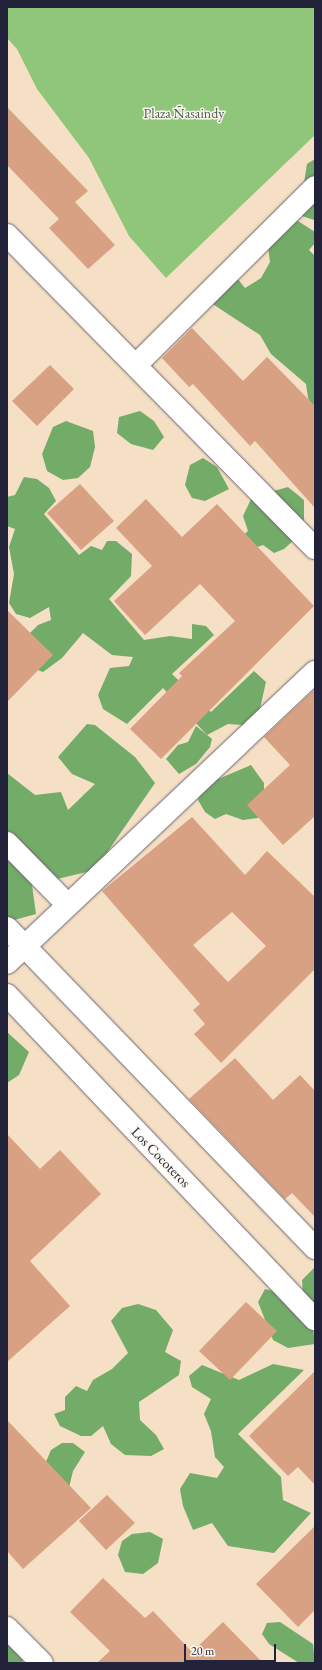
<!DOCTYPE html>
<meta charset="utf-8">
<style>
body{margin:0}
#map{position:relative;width:322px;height:1670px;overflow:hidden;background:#f5dfc5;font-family:"EB Garamond",serif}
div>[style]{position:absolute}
.green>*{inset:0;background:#8fc679}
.forest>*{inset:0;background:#73ab69}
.building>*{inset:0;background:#d9a183}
.roads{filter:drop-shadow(0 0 1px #6c646b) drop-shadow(0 0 1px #6c646b)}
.minor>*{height:22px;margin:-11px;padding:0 11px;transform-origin:11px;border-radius:11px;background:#fff}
span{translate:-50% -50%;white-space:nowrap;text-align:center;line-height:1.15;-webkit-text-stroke:3px #fbf7ec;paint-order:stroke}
.park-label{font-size:14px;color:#485b51}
.street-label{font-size:14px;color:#22223b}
.frame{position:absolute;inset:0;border:8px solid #22223b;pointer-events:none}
.scale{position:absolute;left:184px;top:1644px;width:92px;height:18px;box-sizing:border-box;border:2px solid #22223b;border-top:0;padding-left:5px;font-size:12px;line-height:14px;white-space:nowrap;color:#22223b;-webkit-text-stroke:3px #fbf7ec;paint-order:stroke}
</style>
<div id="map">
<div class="green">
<i style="clip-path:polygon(7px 7px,315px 7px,315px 135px,166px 278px,129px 236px,89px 158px,37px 89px,17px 49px,7px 38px)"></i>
</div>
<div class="forest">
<i style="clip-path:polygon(315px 159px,315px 220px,314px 220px,299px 215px,307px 164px)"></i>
<i style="clip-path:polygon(283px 219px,298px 221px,315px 232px,315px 243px,309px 250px,315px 256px,315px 412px,308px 398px,306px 384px,271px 354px,260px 335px,202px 297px,233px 273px,245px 288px,261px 278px,270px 262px,268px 247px)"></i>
<i style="clip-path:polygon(140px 411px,154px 421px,164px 437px,153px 450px,131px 444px,117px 433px,119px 417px)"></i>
<i style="clip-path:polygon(66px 421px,93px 431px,95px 447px,90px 467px,78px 478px,63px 480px,47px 471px,42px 454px,53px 427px)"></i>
<i style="clip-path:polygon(203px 458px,217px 467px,229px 489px,205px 501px,192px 498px,185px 485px,190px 465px)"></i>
<i style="clip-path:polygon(24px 477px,37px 479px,49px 488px,56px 501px,44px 514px,79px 555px,91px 546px,102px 550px,107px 541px,116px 541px,132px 554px,131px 576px,109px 599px,144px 640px,170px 636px,192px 639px,192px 624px,206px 626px,214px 635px,172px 674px,211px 712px,254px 671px,266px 682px,259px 713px,243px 725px,228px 724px,207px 735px,163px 688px,127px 724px,103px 709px,98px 695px,110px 668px,129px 666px,133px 657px,112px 655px,83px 633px,62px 658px,43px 672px,27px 666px,27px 636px,38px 625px,51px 620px,49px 607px,30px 618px,16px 614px,9px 603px,14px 574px,9px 547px,15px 529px,7px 526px,7px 497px,15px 495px)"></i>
<i style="clip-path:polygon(288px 487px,304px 500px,304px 531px,284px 549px,274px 553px,263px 545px,252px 549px,240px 538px,248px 531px,243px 516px,252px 497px)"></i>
<i style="clip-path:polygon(87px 724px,95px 725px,135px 757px,155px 783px,95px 870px,32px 885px,36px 914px,7px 922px,7px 773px,35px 795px,61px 792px,68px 810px,95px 784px,72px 774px,58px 757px)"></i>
<i style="clip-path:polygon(196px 726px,212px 739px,210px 747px,196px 764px,179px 774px,166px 759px,178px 745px,188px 742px)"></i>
<i style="clip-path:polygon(251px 765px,264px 783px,264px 807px,258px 818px,243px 820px,226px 814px,215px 819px,205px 812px,198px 800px,202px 786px)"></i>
<i style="clip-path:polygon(7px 1032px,29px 1052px,19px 1075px,7px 1083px)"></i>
<i style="clip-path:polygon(315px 1267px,315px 1315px,303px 1294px,302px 1280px)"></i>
<i style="clip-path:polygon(265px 1289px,285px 1294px,313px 1328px,315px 1344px,288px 1348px,273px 1340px,258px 1302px)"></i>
<i style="clip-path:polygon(138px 1304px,156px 1310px,173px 1330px,165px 1352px,181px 1361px,179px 1375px,139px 1402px,140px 1420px,156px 1435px,164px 1449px,151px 1456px,125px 1455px,111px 1444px,103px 1426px,91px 1436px,81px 1436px,60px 1426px,54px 1414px,65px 1410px,65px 1397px,76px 1386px,87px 1391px,93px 1380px,112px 1369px,128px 1353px,111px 1321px,122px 1308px)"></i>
<i style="clip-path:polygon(273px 1364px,304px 1370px,238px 1434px,281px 1477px,283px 1500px,311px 1513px,274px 1553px,228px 1546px,212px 1523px,193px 1530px,183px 1506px,180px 1489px,190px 1473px,217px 1478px,224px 1467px,215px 1457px,211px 1431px,204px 1414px,211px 1399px,192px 1387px,189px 1376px,202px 1365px,239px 1380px)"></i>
<i style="clip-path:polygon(62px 1443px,73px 1443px,85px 1452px,73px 1471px,67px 1496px,45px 1464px,51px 1450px)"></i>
<i style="clip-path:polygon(150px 1532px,163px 1539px,158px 1563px,143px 1574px,125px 1572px,118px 1555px,122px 1541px,132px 1534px)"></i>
<i style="clip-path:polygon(280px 1622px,313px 1644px,315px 1663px,299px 1663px,269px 1644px,262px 1634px,267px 1623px)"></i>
<i style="clip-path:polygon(7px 1641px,23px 1659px,22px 1663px,7px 1663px)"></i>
</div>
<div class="building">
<i style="clip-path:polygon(7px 107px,88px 191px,75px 202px,115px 245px,88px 269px,49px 228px,59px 219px,7px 165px)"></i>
<i style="clip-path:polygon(192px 328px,243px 381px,267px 357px,315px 406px,315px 508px,255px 441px,250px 446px,193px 384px,189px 387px,162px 358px)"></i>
<i style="clip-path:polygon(50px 365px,74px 389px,37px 426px,12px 401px)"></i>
<i style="clip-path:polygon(80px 484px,114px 521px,81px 550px,47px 513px)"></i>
<i style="clip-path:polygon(146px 499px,182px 537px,217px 504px,314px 606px,161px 759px,130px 729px,182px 676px,179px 673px,235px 621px,200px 584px,145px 635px,114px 601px,152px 566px,116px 528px)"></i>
<i style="clip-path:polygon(7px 610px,53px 655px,7px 702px)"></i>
<i style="clip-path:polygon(315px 689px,315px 816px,283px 845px,247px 805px,290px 765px,264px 737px)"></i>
<i style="clip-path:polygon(evenodd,192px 817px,245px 875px,267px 851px,315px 897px,315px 969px,221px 1063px,194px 1034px,205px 1024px,193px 1010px,200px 1004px,102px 891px,192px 817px,232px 912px,266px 946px,228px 982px,193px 945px,232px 912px)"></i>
<i style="clip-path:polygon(235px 1058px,273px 1100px,300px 1075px,315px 1091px,315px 1217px,292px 1193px,285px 1199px,189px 1099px)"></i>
<i style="clip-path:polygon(7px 1134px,40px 1169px,60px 1150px,101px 1194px,30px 1261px,70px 1306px,7px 1362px)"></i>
<i style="clip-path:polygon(246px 1302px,277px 1331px,230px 1380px,199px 1351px)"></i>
<i style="clip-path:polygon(315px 1371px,315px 1485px,298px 1467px,288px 1476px,249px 1436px)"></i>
<i style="clip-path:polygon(7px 1420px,91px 1508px,23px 1569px,7px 1551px)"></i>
<i style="clip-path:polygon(107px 1495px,135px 1523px,106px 1550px,79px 1521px)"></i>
<i style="clip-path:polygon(315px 1526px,315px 1610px,298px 1627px,256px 1584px)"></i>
<i style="clip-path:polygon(103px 1578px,145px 1618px,153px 1611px,192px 1652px,223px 1622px,263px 1663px,97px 1663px,110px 1651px,70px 1612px)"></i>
</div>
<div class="roads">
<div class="minor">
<i style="left:7px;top:235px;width:439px;rotate:45.5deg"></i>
<i style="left:137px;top:364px;width:251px;rotate:-44.8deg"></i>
<i style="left:7px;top:843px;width:86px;rotate:45.5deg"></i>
<i style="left:7px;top:928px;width:444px;rotate:46.1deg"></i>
<i style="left:7px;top:963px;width:424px;rotate:-43.4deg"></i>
<i style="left:7px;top:995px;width:447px;rotate:46.5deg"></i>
<i style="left:7px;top:1628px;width:49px;rotate:45deg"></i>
</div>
</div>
<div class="park-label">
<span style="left:184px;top:113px">Plaza Ñasaindy</span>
</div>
<div class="street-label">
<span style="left:161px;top:1157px;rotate:46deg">Los Cocoteros</span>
</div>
<div class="frame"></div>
<div class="scale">20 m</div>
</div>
